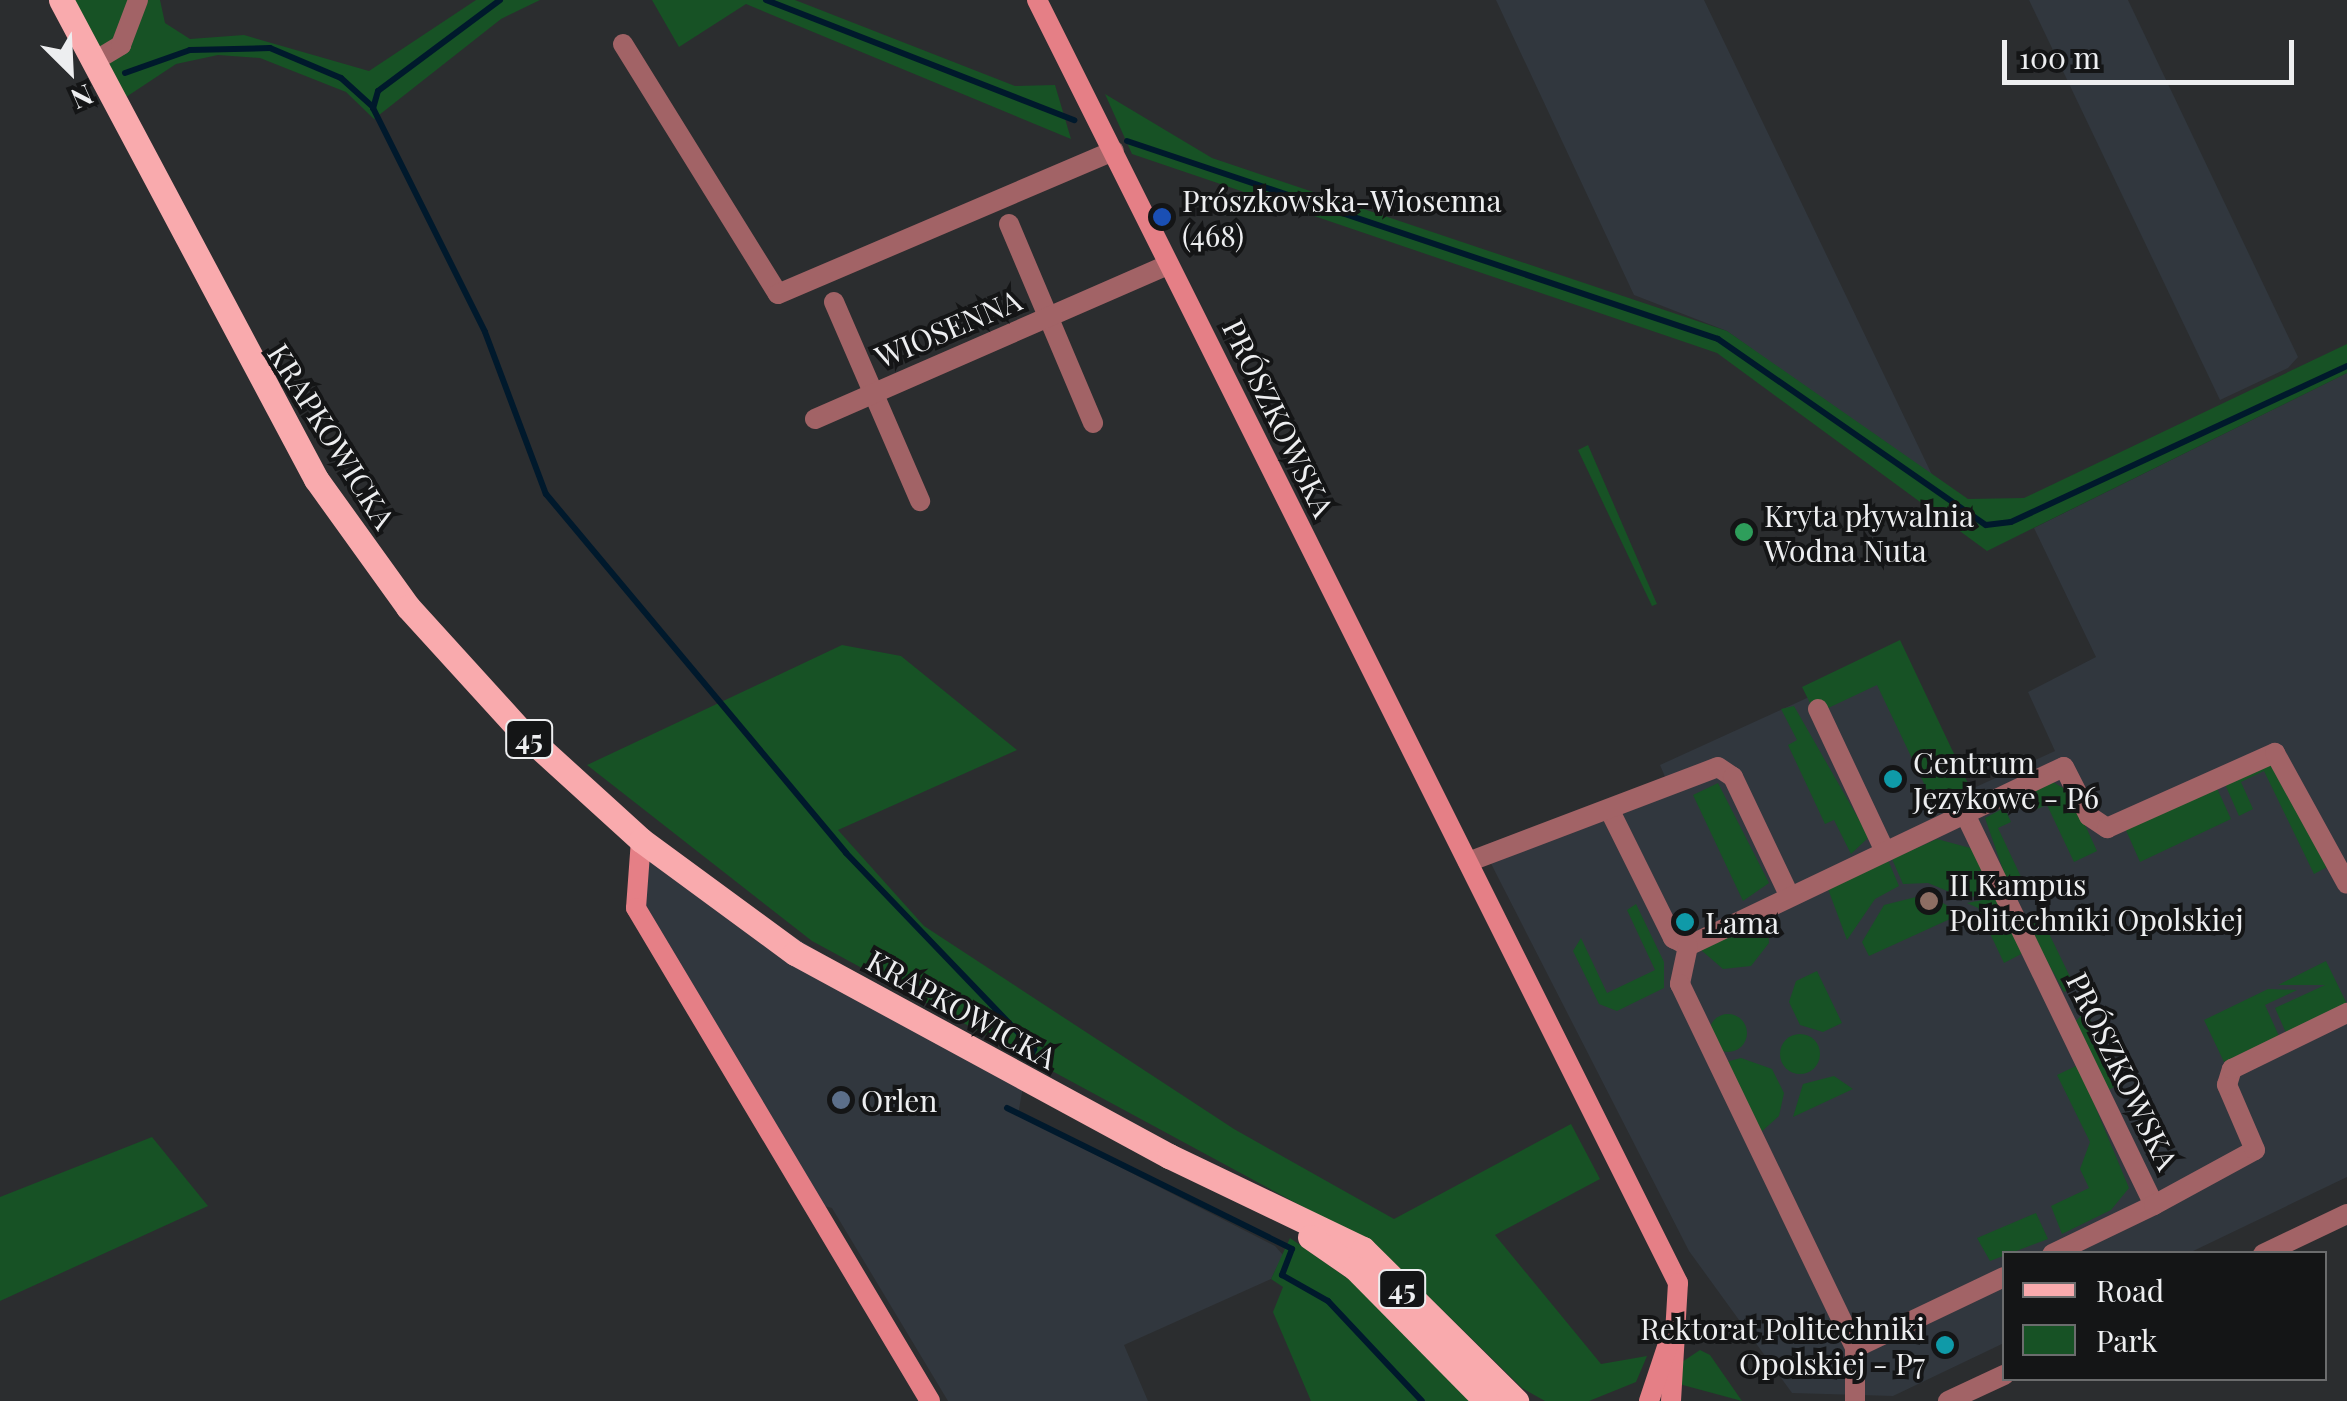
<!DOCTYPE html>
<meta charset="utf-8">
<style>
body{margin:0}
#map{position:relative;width:2347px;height:1401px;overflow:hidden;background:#2b2d2f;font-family:"Playfair Display",serif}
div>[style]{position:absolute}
.built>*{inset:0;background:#31373e}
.green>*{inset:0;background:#175225}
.round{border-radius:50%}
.stream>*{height:6px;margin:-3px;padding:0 3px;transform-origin:3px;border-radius:3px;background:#00192c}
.street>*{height:20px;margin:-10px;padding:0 10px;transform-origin:10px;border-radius:10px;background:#a26366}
.secondary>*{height:20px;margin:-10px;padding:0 10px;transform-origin:10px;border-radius:10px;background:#e57f86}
.primary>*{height:25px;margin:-12.5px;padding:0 12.5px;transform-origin:12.5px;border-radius:12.5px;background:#f9aaad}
.dots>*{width:28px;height:28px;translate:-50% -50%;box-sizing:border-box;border:5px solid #141516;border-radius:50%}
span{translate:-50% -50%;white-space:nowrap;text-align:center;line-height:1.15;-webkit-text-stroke:8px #141516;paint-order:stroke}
.shield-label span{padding:2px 8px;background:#141516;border:2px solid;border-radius:8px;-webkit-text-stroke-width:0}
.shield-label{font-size:28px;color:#edeef0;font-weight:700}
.poi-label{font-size:30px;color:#edeef0}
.left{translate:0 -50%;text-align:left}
.right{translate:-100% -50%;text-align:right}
.street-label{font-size:30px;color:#edeef0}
.legend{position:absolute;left:2002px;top:1251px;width:325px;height:130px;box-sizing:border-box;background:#141516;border:2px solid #6b6c6d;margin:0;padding:12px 18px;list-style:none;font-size:30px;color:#edeef0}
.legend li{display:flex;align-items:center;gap:20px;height:50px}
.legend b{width:50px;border:2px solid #6b6c6d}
.north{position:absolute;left:20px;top:20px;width:100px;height:100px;-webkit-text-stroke:8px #141516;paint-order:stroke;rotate:156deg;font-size:28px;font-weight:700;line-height:40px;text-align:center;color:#edeef0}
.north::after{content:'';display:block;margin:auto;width:35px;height:45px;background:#edeef0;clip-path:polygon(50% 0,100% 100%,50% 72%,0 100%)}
.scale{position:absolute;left:2002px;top:40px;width:292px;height:45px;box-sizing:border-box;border:5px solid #edeef0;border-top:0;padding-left:12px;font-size:30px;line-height:35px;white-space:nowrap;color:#edeef0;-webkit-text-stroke:8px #141516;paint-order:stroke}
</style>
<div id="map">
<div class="built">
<i style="clip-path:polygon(1496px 0,1704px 0,1935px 481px,1727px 331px,1634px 295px)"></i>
<i style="clip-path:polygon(2029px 0,2128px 0,2298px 357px,2288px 368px,2220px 400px)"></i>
<i style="clip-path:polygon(2347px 373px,2347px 1177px,2189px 1253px,2004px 1254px,2004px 1343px,1893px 1396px,1792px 1393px,1689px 1251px,1482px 846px,1666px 779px,1660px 765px,1901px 655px,1967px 791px,2055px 751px,2028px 692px,2096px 657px,2034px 528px)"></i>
<i style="clip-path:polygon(641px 840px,1024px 1081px,1018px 1115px,1275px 1246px,1283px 1255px,1271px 1279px,1124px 1345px,1148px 1401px,948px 1401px,832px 1208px,808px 1202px,632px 881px)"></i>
</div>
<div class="green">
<i style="clip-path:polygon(61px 0,160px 0,165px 23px,190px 39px,244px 35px,369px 71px,476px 0,540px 0,501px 19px,374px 119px,346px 92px,260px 58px,218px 55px,176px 64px,114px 105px)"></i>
<i style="clip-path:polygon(652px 0,795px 0,1015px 86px,1055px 85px,1071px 139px,746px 4px,679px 47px)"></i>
<i style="clip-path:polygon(1105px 94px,1212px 158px,1727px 331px,1968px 499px,2024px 498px,2347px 344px,2347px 373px,1987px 551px,1717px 353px,1132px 154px)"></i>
<i style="clip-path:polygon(1588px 445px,1657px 604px,1652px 606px,1578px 450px)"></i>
<i style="clip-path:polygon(1900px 640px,1974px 796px,1938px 813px,1877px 685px,1824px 710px,1812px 707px,1802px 687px)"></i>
<i style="clip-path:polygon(842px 645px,901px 656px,1017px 750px,838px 830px,924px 926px,1234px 1129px,1394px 1219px,1571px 1124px,1600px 1179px,1495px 1235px,1601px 1364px,1647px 1356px,1636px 1382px,1589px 1401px,1545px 1401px,1522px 1388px,1379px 1248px,812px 941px,587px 765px)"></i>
<i style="clip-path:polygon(1794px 706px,1869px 837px,1851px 854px,1834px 820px,1825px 824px,1788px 745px,1797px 740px,1781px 709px)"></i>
<i style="clip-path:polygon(2268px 761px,2331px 865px,2314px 874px,2264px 771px,2241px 782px,2253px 809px,2239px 816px,2224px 782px)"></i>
<i style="clip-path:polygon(2053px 782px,2070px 792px,2097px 851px,2074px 862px,2047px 805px,2034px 810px,2027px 798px,2005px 809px,2011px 822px,1998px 828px,2023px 881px,2009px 887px,1985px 818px)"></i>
<i style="clip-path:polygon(1718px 783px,1769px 883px,1743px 901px,1693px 795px)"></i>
<i style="clip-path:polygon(2216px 786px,2231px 819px,2140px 862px,2125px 828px)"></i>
<i style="clip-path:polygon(1937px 839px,1974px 849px,1995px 893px,1964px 898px,1928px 883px,1903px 884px,1892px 859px)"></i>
<i style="clip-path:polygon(1888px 860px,1899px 886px,1875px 899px,1847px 940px,1828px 889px)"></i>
<i style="clip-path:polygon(1928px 894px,1961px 914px,1869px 956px,1862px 942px,1884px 905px)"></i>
<i style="clip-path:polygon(1998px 897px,2025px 952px,2004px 963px,1978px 908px,1967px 903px)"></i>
<i style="clip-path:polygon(1636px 904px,1664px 962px,1664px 988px,1617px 1011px,1599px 1004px,1573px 951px,1581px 938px,1607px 993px,1655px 970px,1627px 910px)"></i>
<i style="clip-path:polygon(2040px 915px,2075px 987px,2064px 992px,2025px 921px)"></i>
<i style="clip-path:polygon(1767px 918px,1769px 943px,1751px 966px,1723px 969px,1701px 950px)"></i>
<i style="clip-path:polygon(2326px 961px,2347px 1004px,2286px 1033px,2275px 1008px,2325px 985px,2278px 985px)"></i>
<i style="clip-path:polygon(1817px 971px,1842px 1023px,1823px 1032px,1800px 1025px,1789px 1002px,1796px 981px)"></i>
<i style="clip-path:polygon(2268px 989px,2297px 990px,2265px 1005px,2279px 1036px,2224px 1062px,2204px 1020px)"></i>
<i style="clip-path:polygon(2086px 1011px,2120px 1084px,2108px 1090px,2074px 1023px)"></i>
<i class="round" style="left:1709px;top:1014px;width:38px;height:38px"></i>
<i class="round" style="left:1780px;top:1034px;width:40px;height:40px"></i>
<i style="clip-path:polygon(1741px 1058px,1772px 1069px,1784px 1093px,1779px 1116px,1760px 1133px,1726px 1062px)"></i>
<i style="clip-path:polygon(2078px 1065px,2129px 1188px,2111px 1210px,2062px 1234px,2051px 1206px,2089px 1188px,2080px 1169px,2090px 1142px,2057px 1075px)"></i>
<i style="clip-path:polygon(1834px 1076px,1853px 1089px,1793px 1117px,1803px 1084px)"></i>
<i style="clip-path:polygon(152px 1137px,208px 1206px,0 1301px,0 1197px)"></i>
<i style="clip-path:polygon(2036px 1213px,2048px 1239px,1990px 1261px,1977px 1238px)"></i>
<i style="clip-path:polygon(1290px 1238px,1367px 1292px,1470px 1401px,1311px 1401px,1273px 1312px,1283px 1287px,1271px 1279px)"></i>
<i style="clip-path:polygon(1700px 1350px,1710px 1355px,1742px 1401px,1679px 1384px,1682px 1362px)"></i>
</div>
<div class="stream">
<i style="left:500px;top:0;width:152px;rotate:143.3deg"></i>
<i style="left:378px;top:91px;width:18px;rotate:106deg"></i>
<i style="left:373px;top:108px;width:250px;rotate:63.4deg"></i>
<i style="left:485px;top:332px;width:173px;rotate:69.4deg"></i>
<i style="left:546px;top:494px;width:468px;rotate:50.1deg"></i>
<i style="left:846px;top:853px;width:272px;rotate:46.2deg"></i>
<i style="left:1034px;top:1049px;width:11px;rotate:112deg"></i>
<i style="left:766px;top:0;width:331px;rotate:21.3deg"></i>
<i style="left:125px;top:73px;width:69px;rotate:-19.5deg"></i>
<i style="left:190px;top:50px;width:80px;rotate:-1.4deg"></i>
<i style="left:270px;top:48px;width:77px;rotate:22.9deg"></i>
<i style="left:341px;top:78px;width:43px;rotate:42.2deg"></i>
<i style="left:1127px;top:141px;width:623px;rotate:18.52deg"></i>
<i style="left:1718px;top:339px;width:326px;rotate:34.8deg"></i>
<i style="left:1986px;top:525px;width:25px;rotate:-7deg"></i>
<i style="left:2011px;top:522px;width:370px;rotate:-24.9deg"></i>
<i style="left:1007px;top:1108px;width:318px;rotate:26.3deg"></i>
<i style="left:1292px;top:1249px;width:28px;rotate:111deg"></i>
<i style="left:1282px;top:1275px;width:53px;rotate:29.5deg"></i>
<i style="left:1328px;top:1301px;width:137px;rotate:46.8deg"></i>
</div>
<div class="street">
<i style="left:623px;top:44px;width:294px;rotate:58.2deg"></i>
<i style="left:778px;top:294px;width:365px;rotate:-23.1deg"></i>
<i style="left:93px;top:62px;width:33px;rotate:-31deg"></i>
<i style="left:121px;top:45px;width:48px;rotate:-69.3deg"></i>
<i style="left:1009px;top:224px;width:216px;rotate:67.1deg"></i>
<i style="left:834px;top:302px;width:217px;rotate:66.6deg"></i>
<i style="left:815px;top:419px;width:386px;rotate:-23.6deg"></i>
<i style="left:1818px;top:709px;width:155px;rotate:64.8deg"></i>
<i style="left:1611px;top:813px;width:140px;rotate:63.6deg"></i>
<i style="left:1673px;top:938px;width:17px;rotate:28deg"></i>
<i style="left:1965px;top:814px;width:434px;rotate:64.2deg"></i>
<i style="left:2154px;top:1205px;width:113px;rotate:154.3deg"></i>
<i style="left:1468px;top:862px;width:267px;rotate:-20.8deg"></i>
<i style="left:1718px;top:767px;width:18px;rotate:34deg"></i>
<i style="left:1733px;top:777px;width:131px;rotate:64.6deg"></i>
<i style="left:1688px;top:946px;width:416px;rotate:-25.5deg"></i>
<i style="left:2064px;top:767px;width:55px;rotate:63deg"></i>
<i style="left:2089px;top:816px;width:22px;rotate:34deg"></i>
<i style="left:2107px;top:828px;width:184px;rotate:-24.1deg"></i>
<i style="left:2275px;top:753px;width:149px;rotate:61.2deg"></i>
<i style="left:1688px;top:946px;width:39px;rotate:102deg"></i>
<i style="left:1680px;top:984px;width:404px;rotate:64.3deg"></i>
<i style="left:1855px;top:1348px;width:53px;rotate:90deg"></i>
<i style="left:2154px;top:1205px;width:115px;rotate:-28.6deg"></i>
<i style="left:2255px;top:1150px;width:71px;rotate:-113.3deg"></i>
<i style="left:2227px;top:1085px;width:17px;rotate:-73deg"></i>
<i style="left:2232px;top:1069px;width:128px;rotate:-26deg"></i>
<i style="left:2263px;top:1254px;width:93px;rotate:-25.5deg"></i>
<i style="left:1855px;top:1348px;width:165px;rotate:-25.5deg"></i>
<i style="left:1948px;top:1401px;width:62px;rotate:-24.9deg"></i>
</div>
<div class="secondary">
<i style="left:1037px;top:0;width:1434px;rotate:63.45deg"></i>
<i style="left:1678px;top:1283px;width:118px;rotate:93.4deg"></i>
<i style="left:641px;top:840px;width:68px;rotate:94.2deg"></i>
<i style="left:636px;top:908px;width:574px;rotate:59.19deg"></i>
<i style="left:1649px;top:1401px;width:63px;rotate:-71.6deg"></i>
</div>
<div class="primary">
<i style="left:61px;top:0;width:543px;rotate:61.97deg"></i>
<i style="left:316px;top:479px;width:158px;rotate:54.3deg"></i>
<i style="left:408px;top:607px;width:165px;rotate:47.7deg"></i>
<i style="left:519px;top:729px;width:165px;rotate:42.3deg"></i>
<i style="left:641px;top:840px;width:191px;rotate:36.3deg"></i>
<i style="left:795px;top:953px;width:426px;rotate:28.5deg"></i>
<i style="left:1169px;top:1156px;width:215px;rotate:25.6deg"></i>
<i style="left:1363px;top:1249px;width:216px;rotate:44.8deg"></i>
<i style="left:1310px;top:1237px;width:55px;rotate:34.6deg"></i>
<i style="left:1355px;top:1268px;width:187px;rotate:45.4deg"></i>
</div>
<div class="dots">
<i style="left:1162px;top:217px;background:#1a4fb4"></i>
<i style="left:1744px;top:532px;background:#2e9e5b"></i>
<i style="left:1893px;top:779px;background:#0f9aa8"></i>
<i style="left:1929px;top:901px;background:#8d6e63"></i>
<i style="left:1685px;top:922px;background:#0f9aa8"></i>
<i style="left:841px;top:1100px;background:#5c6f8a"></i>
<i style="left:1945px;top:1345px;background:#0f9aa8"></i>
</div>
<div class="shield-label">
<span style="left:529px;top:739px">45</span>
<span style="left:1402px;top:1289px">45</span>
</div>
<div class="poi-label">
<span class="left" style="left:1182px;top:217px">Prószkowska-Wiosenna<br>(468)</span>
<span class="left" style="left:1764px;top:532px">Kryta pływalnia<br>Wodna Nuta</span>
<span class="left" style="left:1913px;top:779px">Centrum<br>Językowe - P6</span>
<span class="left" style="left:1949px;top:901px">II Kampus<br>Politechniki Opolskiej</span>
<span class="left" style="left:1705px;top:922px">Lama</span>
<span class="left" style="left:861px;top:1100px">Orlen</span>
<span class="right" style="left:1925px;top:1345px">Rektorat Politechniki<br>Opolskiej - P7</span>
</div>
<div class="street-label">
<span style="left:948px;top:328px;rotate:-23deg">WIOSENNA</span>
<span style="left:1279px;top:418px;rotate:64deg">PRÓSZKOWSKA</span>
<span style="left:332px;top:436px;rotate:58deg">KRAPKOWICKA</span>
<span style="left:962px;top:1009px;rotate:29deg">KRAPKOWICKA</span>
<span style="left:2123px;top:1071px;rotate:64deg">PRÓSZKOWSKA</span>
</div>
<ul class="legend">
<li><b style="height:12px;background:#f9aaad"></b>Road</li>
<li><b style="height:28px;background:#175225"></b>Park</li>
</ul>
<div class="north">N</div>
<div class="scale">100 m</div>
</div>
